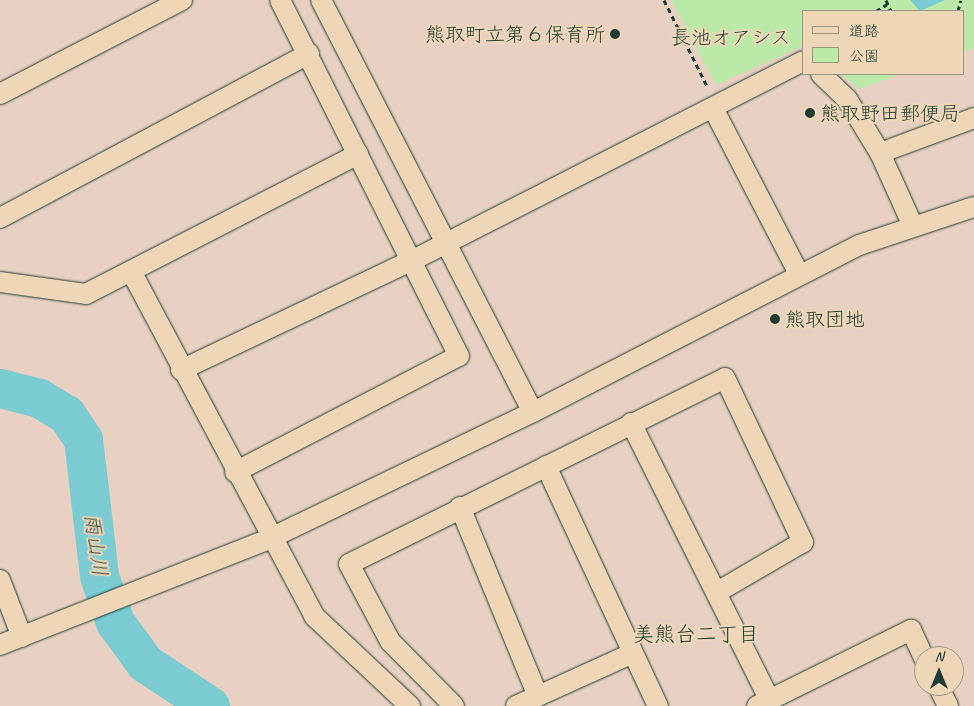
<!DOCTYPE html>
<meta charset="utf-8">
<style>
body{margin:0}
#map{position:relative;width:974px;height:706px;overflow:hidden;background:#e8d1c2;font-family:Caveat,"Klee One",sans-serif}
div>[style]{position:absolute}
.green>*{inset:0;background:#bbe9a7}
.water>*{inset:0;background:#7acbd2}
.river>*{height:39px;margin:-19.5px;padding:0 19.5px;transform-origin:19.5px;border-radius:19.5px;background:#7acbd2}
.path>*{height:3px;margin-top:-1.5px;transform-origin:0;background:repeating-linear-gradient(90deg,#1f3d34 0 5px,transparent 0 9px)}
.roads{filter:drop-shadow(0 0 1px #1f3d34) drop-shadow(0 0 1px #1f3d34)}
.minor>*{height:20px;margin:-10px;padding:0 10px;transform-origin:10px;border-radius:10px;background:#efd6b7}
.dots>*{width:14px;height:14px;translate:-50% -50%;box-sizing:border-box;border:2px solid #efd6b7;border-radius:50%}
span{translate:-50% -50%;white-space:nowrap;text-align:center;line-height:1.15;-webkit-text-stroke:4px #efd6b7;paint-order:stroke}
.poi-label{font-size:20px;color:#1f3d34}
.right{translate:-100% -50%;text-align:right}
.left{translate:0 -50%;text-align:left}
.park-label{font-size:20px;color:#2f4e40}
.water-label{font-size:21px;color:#284b44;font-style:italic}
.neighbourhood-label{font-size:21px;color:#1f3d34}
.legend{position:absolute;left:802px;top:10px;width:162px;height:65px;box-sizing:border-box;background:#efd6b7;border:1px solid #9c9983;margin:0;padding:6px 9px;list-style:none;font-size:15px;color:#1f3d34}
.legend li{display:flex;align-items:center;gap:10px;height:25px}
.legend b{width:25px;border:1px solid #9c9983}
.north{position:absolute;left:914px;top:646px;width:50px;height:50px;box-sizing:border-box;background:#efd6b7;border:1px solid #9c9983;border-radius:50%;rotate:0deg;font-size:14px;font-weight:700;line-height:20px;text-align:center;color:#1f3d34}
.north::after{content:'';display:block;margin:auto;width:18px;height:22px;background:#1f3d34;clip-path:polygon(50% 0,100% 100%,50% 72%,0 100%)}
</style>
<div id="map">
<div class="green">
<i style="clip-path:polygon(671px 0,974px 0,974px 48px,963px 52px,963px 11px,803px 11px,803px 46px,716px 85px)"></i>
<i style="clip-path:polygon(841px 74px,902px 74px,859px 89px)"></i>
</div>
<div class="water">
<i style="clip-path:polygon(910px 0,945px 0,920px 11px)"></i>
</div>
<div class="river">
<i style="left:0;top:388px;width:40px;rotate:14.4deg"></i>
<i style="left:39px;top:398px;width:31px;rotate:31deg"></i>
<i style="left:66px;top:414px;width:30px;rotate:56deg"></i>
<i style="left:83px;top:439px;width:138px;rotate:83.3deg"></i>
<i style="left:99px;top:576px;width:49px;rotate:70.8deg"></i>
<i style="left:115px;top:622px;width:51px;rotate:53.8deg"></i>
<i style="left:145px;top:663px;width:78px;rotate:33.5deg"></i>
</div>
<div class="path">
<i style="left:664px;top:0;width:98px;rotate:63.4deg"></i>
<i style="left:886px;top:0;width:12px;rotate:66deg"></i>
<i style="left:876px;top:11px;width:13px;rotate:-32deg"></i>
<i style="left:958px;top:11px;width:11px;rotate:-75deg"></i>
</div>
<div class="roads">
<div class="minor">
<i style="left:321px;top:0;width:463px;rotate:62.8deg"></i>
<i style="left:821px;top:74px;width:36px;rotate:44deg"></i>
<i style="left:847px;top:99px;width:63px;rotate:58.6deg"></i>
<i style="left:880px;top:153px;width:78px;rotate:65.7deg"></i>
<i style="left:0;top:94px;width:205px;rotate:-27.3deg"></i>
<i style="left:713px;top:108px;width:187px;rotate:62.6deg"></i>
<i style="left:880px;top:153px;width:100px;rotate:-20.4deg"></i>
<i style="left:0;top:218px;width:350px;rotate:-28deg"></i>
<i style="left:132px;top:273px;width:388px;rotate:62deg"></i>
<i style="left:314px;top:616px;width:132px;rotate:43.2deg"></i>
<i style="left:0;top:282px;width:87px;rotate:7.9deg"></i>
<i style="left:86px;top:294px;width:306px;rotate:-27.2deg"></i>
<i style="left:181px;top:370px;width:255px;rotate:-25.4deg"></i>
<i style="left:411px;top:261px;width:440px;rotate:-27deg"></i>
<i style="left:631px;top:423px;width:310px;rotate:63.4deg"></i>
<i style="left:546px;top:466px;width:265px;rotate:65deg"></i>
<i style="left:235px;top:472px;width:252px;rotate:-27.4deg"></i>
<i style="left:459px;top:356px;width:398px;rotate:-116.7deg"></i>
<i style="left:460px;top:507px;width:204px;rotate:67.6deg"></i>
<i style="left:538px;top:696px;width:104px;rotate:-24.4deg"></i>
<i style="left:0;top:580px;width:61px;rotate:68.9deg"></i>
<i style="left:0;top:645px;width:291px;rotate:-21.5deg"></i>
<i style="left:271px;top:538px;width:291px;rotate:-25.7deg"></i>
<i style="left:533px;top:412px;width:366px;rotate:-27.1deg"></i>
<i style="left:859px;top:245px;width:121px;rotate:-18.3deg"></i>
<i style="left:938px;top:686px;width:22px;rotate:63deg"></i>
<i style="left:454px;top:706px;width:91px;rotate:-134.6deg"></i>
<i style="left:390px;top:641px;width:87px;rotate:-118deg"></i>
<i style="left:349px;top:564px;width:419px;rotate:-26.3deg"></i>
<i style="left:725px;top:378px;width:182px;rotate:64.6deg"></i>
<i style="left:803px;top:542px;width:97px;rotate:149.7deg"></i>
<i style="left:516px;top:706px;width:24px;rotate:-24deg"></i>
<i style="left:757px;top:706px;width:172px;rotate:-26.3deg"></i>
<i style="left:911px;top:630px;width:31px;rotate:65deg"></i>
</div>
</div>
<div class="dots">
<i style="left:615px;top:34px;background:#1f3d34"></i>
<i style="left:810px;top:113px;background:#1f3d34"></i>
<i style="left:775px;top:319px;background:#1f3d34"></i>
</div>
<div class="poi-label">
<span class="right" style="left:605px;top:34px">熊取町立第６保育所</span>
<span class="left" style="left:820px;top:113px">熊取野田郵便局</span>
<span class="left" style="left:785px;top:319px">熊取団地</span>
</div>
<div class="park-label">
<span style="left:731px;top:37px">長池オアシス</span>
</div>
<div class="water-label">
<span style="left:96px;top:545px;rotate:82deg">雨山川</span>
</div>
<div class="neighbourhood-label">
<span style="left:696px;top:634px">美熊台二丁目</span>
</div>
<ul class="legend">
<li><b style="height:6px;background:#efd6b7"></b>道路</li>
<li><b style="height:14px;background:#bbe9a7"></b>公園</li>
</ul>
<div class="north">N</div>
</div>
